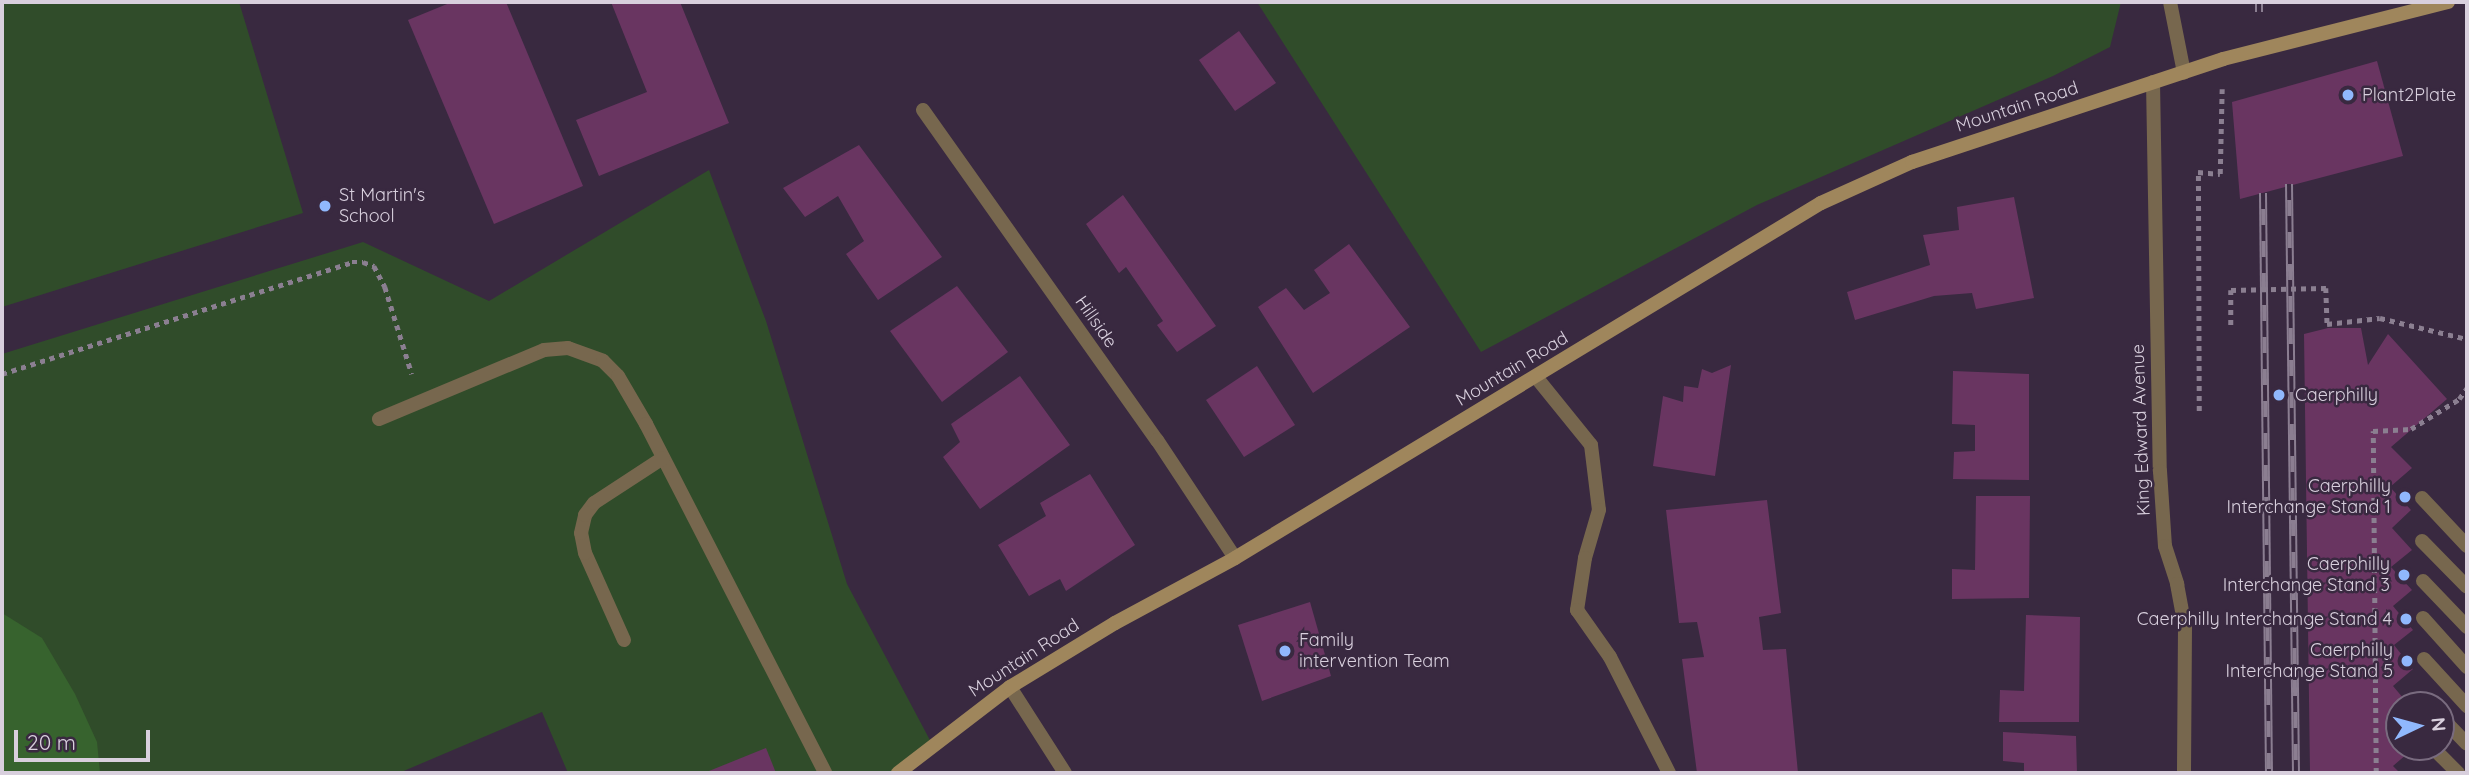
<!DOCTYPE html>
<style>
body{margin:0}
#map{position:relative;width:2469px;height:775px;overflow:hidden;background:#392940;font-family:Quicksand,sans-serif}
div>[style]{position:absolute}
.green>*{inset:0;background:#304c2a}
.forest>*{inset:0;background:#37632e}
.building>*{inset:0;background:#693561}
.path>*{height:4.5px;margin-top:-2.25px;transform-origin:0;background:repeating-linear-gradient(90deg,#8b7f91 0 5px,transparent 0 10px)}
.lane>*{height:14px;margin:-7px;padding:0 7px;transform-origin:7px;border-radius:7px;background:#77674e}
.street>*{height:14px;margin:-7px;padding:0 7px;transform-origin:7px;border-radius:7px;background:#77674e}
.secondary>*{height:14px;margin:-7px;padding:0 7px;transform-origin:7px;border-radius:7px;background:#9f865c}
.rail>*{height:8px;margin-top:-4px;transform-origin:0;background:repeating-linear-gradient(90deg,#392940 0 16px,#8b7e91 0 32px);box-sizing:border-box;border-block:2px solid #8b7e91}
.path-bridge>*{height:4.5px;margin-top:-2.25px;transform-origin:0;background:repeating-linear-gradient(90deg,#8b7f91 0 5px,transparent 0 10px)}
.dots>*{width:19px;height:19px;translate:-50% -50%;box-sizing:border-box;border:4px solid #392940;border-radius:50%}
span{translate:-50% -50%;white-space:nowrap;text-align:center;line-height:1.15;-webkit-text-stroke:5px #392940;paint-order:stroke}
.poi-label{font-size:18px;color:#d8cfdd}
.left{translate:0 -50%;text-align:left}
.right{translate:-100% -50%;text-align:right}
.street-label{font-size:18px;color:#d8cfdd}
.frame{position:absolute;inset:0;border:4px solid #d8cfdd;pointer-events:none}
.north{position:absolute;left:2385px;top:691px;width:70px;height:70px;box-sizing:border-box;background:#392940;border:2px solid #796b7f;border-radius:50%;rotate:85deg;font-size:19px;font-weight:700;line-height:28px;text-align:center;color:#d8cfdd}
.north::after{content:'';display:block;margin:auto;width:24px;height:32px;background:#90b8fd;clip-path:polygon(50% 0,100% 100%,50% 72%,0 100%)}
.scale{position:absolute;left:14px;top:730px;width:136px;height:32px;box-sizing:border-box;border:4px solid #d8cfdd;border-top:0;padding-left:9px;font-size:21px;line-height:24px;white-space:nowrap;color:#d8cfdd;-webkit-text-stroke:5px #392940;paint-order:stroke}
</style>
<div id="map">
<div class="green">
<i style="clip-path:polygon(2px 2px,239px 2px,303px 213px,2px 307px)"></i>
<i style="clip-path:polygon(1257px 2px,2121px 2px,2110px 47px,2053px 76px,1757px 205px,1481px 352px)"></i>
<i style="clip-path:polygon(709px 170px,766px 321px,847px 584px,932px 744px,898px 773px,568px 773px,542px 712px,399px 773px,2px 773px,2px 354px,363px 242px,489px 301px)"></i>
</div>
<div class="forest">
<i style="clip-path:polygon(2px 613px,42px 638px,75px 694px,97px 742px,100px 773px,2px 773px)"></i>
</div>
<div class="building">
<i style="clip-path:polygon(452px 2px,506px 2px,583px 186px,494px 224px,408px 20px)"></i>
<i style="clip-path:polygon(611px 2px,680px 2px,729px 123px,599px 176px,576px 120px,647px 92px)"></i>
<i style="clip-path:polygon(1239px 31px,1276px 83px,1235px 111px,1199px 60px)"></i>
<i style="clip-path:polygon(2377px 61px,2403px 156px,2240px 199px,2232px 102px)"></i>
<i style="clip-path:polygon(859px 145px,942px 257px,878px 300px,846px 254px,864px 241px,838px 196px,805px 217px,783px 188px)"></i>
<i style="clip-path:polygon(1123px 195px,1216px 326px,1177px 352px,1157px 325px,1163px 321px,1126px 267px,1119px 273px,1086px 224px)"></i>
<i style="clip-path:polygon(2014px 197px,2034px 298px,1976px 309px,1972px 293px,1934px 296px,1855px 320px,1847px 292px,1930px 265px,1923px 235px,1959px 230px,1957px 207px)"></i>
<i style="clip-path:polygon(1349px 244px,1410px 327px,1313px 393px,1258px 307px,1286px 288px,1304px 310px,1330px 293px,1314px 270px)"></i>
<i style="clip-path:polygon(957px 286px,1008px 352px,942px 402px,890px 331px)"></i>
<i style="clip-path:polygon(2328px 328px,2361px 328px,2368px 365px,2388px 334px,2447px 399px,2391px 447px,2412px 468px,2390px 487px,2411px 510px,2392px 528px,2412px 550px,2391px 567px,2412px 590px,2393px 606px,2413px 630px,2394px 645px,2413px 669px,2393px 686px,2409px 705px,2399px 705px,2399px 722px,2394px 725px,2399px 730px,2399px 747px,2415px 747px,2393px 766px,2400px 773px,2310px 773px,2304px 334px)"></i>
<i style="clip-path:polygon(1731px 365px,1715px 476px,1653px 466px,1663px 396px,1683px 402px,1684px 386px,1698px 388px,1702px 369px,1712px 373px)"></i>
<i style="clip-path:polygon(1257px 366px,1295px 425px,1244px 457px,1206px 400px)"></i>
<i style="clip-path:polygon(1953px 371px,2029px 374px,2029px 480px,1953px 479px,1954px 452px,1975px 451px,1975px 425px,1952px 424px)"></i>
<i style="clip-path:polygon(1020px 376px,1070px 445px,980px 509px,943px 457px,960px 442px,951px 424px)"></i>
<i style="clip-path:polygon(1090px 474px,1135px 545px,1066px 591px,1060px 579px,1029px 596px,998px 545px,1046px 516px,1040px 503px)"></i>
<i style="clip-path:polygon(1976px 496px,2030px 496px,2029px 598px,1952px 599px,1952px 569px,1975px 570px)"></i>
<i style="clip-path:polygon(1767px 500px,1781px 613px,1759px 617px,1763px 650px,1786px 649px,1798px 773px,1697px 773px,1682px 659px,1704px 657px,1697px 622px,1679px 623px,1666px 510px)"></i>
<i style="clip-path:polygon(1310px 602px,1331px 676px,1262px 701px,1238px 625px)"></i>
<i style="clip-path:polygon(2026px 615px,2080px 617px,2079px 722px,1999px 722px,2000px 690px,2024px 691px)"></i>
<i style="clip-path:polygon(2003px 732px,2076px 736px,2077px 773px,2024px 773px,2024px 763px,2003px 761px)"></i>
<i style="clip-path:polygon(766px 748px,776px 773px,704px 773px)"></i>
</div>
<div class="path">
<i style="left:2326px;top:288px;width:36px;rotate:88deg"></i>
<i style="left:2327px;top:324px;width:53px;rotate:-6.5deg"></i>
<i style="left:2380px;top:318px;width:89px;rotate:13.6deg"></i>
<i style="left:2231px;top:290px;width:37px;rotate:90deg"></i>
<i style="left:2px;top:374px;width:367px;rotate:-17.7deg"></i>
<i style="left:352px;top:262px;width:11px"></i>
<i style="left:363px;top:262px;width:12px;rotate:20deg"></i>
<i style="left:374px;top:266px;width:24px;rotate:62deg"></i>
<i style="left:385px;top:287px;width:91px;rotate:72.8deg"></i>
<i style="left:2199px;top:411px;width:239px;rotate:-90.2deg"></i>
<i style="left:2198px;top:172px;width:22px;rotate:5deg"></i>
<i style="left:2220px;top:174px;width:85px;rotate:-88.7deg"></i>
<i style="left:2376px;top:773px;width:342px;rotate:-90.5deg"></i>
<i style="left:2373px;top:431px;width:38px;rotate:-3deg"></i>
<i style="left:2411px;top:429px;width:57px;rotate:-32deg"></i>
<i style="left:2459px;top:399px;width:14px;rotate:-54deg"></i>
</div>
<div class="lane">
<i style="left:379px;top:419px;width:179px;rotate:-22.7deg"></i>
<i style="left:544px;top:350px;width:24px;rotate:-5deg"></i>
<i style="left:568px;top:348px;width:37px;rotate:20deg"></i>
<i style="left:603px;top:361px;width:21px;rotate:45deg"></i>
<i style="left:618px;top:376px;width:56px;rotate:59.7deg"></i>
<i style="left:646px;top:424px;width:392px;rotate:62.8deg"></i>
<i style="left:2422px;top:498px;width:66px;rotate:46.8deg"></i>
<i style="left:2422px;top:541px;width:64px;rotate:45.6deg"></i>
<i style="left:2423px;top:581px;width:64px;rotate:46.3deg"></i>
<i style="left:2423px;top:618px;width:66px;rotate:48.1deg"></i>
<i style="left:624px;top:640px;width:95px;rotate:-114.1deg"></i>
<i style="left:585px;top:553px;width:20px;rotate:-101deg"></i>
<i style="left:581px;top:533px;width:18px;rotate:-77deg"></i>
<i style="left:585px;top:515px;width:15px;rotate:-53deg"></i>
<i style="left:594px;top:503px;width:82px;rotate:-33.1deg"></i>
<i style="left:2424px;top:659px;width:64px;rotate:47.5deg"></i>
<i style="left:2424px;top:700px;width:7px;rotate:45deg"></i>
<i style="left:2441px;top:717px;width:37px;rotate:46deg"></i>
<i style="left:2432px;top:747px;width:37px;rotate:45deg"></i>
</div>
<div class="street">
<i style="left:2170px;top:2px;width:72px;rotate:78.8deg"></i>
<i style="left:2153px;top:82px;width:389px;rotate:89deg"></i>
<i style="left:2160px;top:471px;width:75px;rotate:86.2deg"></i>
<i style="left:2165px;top:546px;width:40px;rotate:72deg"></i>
<i style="left:2177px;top:584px;width:44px;rotate:79.5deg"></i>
<i style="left:2185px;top:627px;width:146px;rotate:90.4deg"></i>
<i style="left:923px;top:110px;width:405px;rotate:54.7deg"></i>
<i style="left:1157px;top:440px;width:141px;rotate:56.5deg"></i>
<i style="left:1536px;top:377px;width:87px;rotate:51deg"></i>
<i style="left:1591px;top:445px;width:65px;rotate:83deg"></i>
<i style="left:1599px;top:510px;width:50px;rotate:106.3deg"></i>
<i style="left:1585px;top:558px;width:53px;rotate:98.7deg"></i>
<i style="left:1577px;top:610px;width:57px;rotate:54.9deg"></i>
<i style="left:1610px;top:657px;width:130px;rotate:63deg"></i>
<i style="left:1010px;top:687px;width:102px;rotate:57.4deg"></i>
</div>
<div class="secondary">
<i style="left:898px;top:773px;width:141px;rotate:-37.5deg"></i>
<i style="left:1010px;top:687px;width:123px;rotate:-31.4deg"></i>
<i style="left:1115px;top:623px;width:136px;rotate:-28.4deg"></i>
<i style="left:1235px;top:558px;width:685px;rotate:-31.21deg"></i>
<i style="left:1821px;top:203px;width:100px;rotate:-24.3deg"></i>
<i style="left:1912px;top:162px;width:328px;rotate:-18.3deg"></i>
<i style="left:2223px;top:59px;width:232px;rotate:-14.2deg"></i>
</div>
<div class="rail">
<i style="left:2259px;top:2px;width:10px;rotate:90deg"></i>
<i style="left:2287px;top:2px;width:2px;rotate:90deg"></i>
<i style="left:2289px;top:184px;width:589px;rotate:89.32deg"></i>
<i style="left:2263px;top:193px;width:580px;rotate:89.41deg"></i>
</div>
<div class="path-bridge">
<i style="left:2231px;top:290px;width:95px;rotate:-1.2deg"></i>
</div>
<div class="dots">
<i style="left:2348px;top:95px;background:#90b8fd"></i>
<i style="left:325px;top:206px;background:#90b8fd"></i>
<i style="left:2279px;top:395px;background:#90b8fd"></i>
<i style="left:2405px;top:497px;background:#90b8fd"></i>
<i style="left:2404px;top:575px;background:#90b8fd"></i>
<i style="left:2406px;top:619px;background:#90b8fd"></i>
<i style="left:1285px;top:651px;background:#90b8fd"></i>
<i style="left:2407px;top:661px;background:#90b8fd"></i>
</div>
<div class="poi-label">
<span class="left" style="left:2362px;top:95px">Plant2Plate</span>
<span class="left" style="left:339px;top:206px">St Martin's<br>School</span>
<span class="left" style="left:2295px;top:395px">Caerphilly</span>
<span class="right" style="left:2391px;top:497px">Caerphilly<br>Interchange Stand 1</span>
<span class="right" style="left:2390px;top:575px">Caerphilly<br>Interchange Stand 3</span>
<span class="right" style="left:2392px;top:619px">Caerphilly Interchange Stand 4</span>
<span class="left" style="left:1299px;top:651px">Family<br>intervention Team</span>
<span class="right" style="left:2393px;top:661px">Caerphilly<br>Interchange Stand 5</span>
</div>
<div class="street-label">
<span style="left:2017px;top:107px;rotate:-18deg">Mountain Road</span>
<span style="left:1096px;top:322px;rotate:55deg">Hillside</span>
<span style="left:1512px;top:369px;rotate:-31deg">Mountain Road</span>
<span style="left:2141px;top:430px;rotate:-92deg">King Edward Avenue</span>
<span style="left:1024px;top:658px;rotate:-33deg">Mountain Road</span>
</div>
<div class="frame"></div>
<div class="north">N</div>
<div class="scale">20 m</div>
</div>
